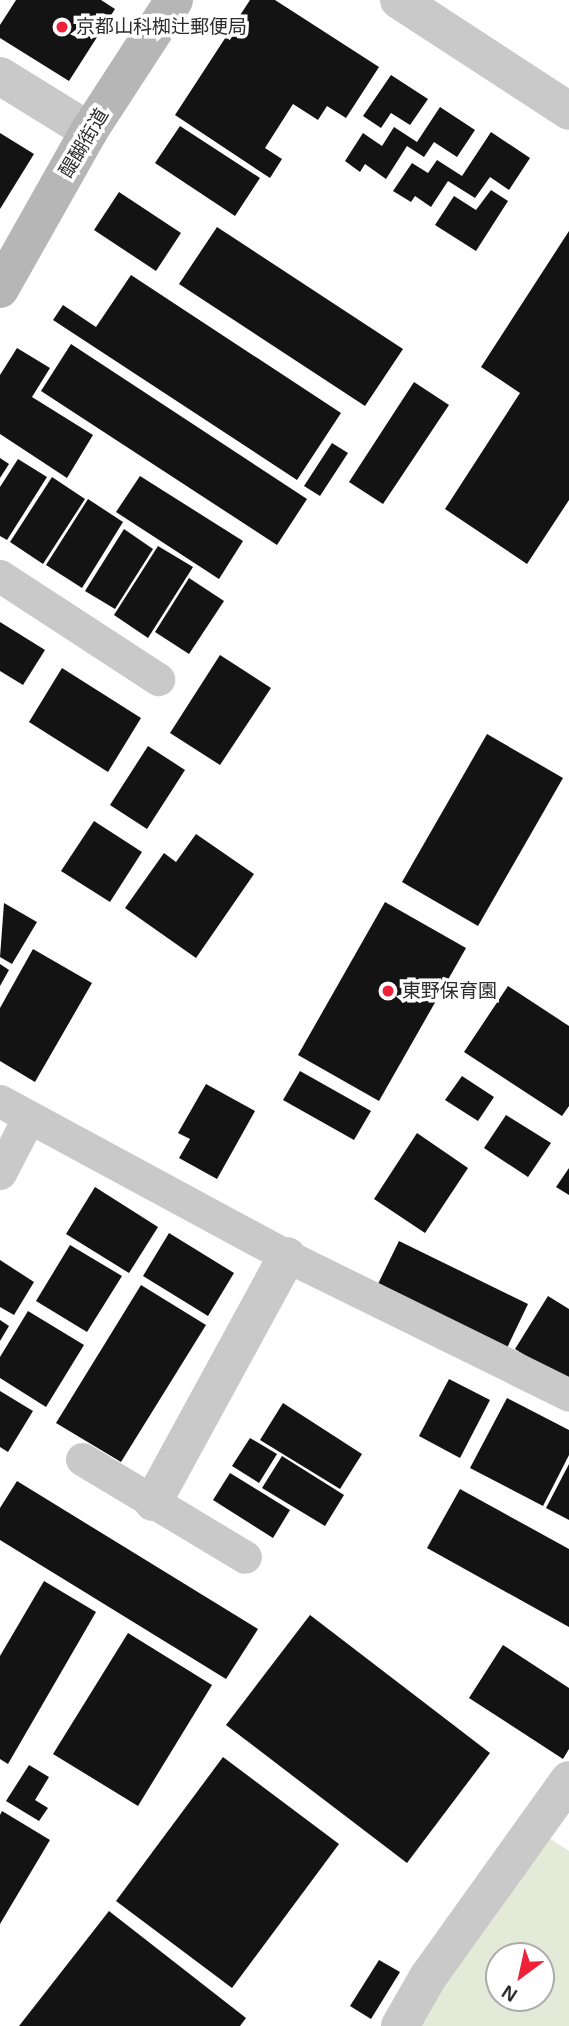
<!DOCTYPE html>
<meta charset="utf-8">
<style>
body{margin:0}
#map{position:relative;width:569px;height:2026px;overflow:hidden;background:#fff;font-family:Helvetica,"Noto Sans JP",sans-serif}
div>[style]{position:absolute}
.green>*{inset:0;background:#e3ebd8}
.building>*{inset:0;background:#131313}
.service>*{height:33px;margin:-16.5px;padding:0 16.5px;transform-origin:16.5px;border-radius:16.5px;background:#c9c9c9}
.minor>*{height:38px;margin:-19px;padding:0 19px;transform-origin:19px;border-radius:19px;background:#c9c9c9}
.secondary>*{height:38px;margin:-19px;padding:0 19px;transform-origin:19px;border-radius:19px;background:#b6b6b6}
.dots>*{width:19px;height:19px;translate:-50% -50%;box-sizing:border-box;border:4px solid #fff;border-radius:50%}
span{translate:-50% -50%;white-space:nowrap;text-align:center;line-height:1.15;-webkit-text-stroke:7px #fff;paint-order:stroke}
.poi-label{font-size:19px;color:#2c2c2c}
.left{translate:0 -50%;text-align:left}
.street-label{font-size:19px;color:#2c2c2c}
.north{position:absolute;left:485px;top:1942px;width:70px;height:70px;box-sizing:border-box;background:#fff;border:2px solid #ababab;border-radius:50%;rotate:213deg;font-size:19px;font-weight:700;line-height:28px;text-align:center;color:#2c2c2c}
.north::after{content:'';display:block;margin:auto;width:24px;height:32px;background:#ef2138;clip-path:polygon(50% 0,100% 100%,50% 72%,0 100%)}
</style>
<div id="map">
<div class="green">
<i style="clip-path:polygon(evenodd,534px 1828px,569px 1851px,569px 2026px,403px 2026px,534px 1828px,499px 1956px,541px 1956px,541px 1998px,499px 1998px,499px 1956px)"></i>
</div>
<div class="building">
<i style="clip-path:polygon(16px 0,101px 0,115px 9px,69px 81px,0 38px,0 25px)"></i>
<i style="clip-path:polygon(250px 0,275px 0,379px 67px,346px 118px,327px 106px,318px 120px,293px 104px,265px 148px,282px 159px,270px 178px,175px 115px)"></i>
<i style="clip-path:polygon(391px 75px,428px 99px,410px 125px,391px 113px,381px 128px,363px 116px)"></i>
<i style="clip-path:polygon(440px 107px,475px 130px,457px 157px,434px 142px,424px 157px,407px 146px,386px 179px,365px 164px,360px 172px,345px 161px,363px 133px,382px 146px,394px 127px,417px 142px)"></i>
<i style="clip-path:polygon(180px 126px,260px 178px,235px 216px,155px 163px)"></i>
<i style="clip-path:polygon(491px 132px,530px 158px,509px 190px,490px 177px,475px 198px,448px 181px,431px 207px,415px 196px,411px 202px,393px 191px,412px 163px,428px 173px,437px 160px,462px 176px)"></i>
<i style="clip-path:polygon(0 133px,34px 154px,0 209px)"></i>
<i style="clip-path:polygon(491px 190px,508px 201px,476px 251px,435px 225px,454px 196px,476px 210px)"></i>
<i style="clip-path:polygon(119px 192px,181px 233px,156px 271px,94px 230px)"></i>
<i style="clip-path:polygon(217px 227px,403px 349px,365px 406px,179px 284px)"></i>
<i style="clip-path:polygon(569px 231px,569px 500px,527px 564px,445px 509px,520px 393px,481px 367px)"></i>
<i style="clip-path:polygon(131px 275px,341px 413px,297px 480px,53px 320px,63px 305px,96px 327px)"></i>
<i style="clip-path:polygon(71px 344px,307px 499px,277px 545px,41px 391px)"></i>
<i style="clip-path:polygon(17px 348px,50px 368px,32px 397px,93px 435px,67px 478px,0 434px,0 375px)"></i>
<i style="clip-path:polygon(414px 382px,449px 405px,383px 504px,349px 482px)"></i>
<i style="clip-path:polygon(332px 443px,348px 453px,320px 496px,304px 486px)"></i>
<i style="clip-path:polygon(0 458px,9px 464px,0 478px)"></i>
<i style="clip-path:polygon(18px 459px,47px 477px,7px 540px,0 536px,0 487px)"></i>
<i style="clip-path:polygon(140px 476px,243px 541px,219px 579px,116px 512px)"></i>
<i style="clip-path:polygon(52px 477px,85px 499px,43px 564px,10px 542px)"></i>
<i style="clip-path:polygon(88px 499px,123px 522px,82px 588px,46px 565px)"></i>
<i style="clip-path:polygon(124px 529px,153px 549px,115px 609px,85px 591px)"></i>
<i style="clip-path:polygon(158px 546px,193px 567px,148px 638px,114px 615px)"></i>
<i style="clip-path:polygon(189px 578px,224px 601px,189px 654px,155px 632px)"></i>
<i style="clip-path:polygon(0 622px,45px 650px,23px 685px,0 671px)"></i>
<i style="clip-path:polygon(220px 655px,271px 688px,220px 765px,170px 733px)"></i>
<i style="clip-path:polygon(62px 668px,141px 718px,108px 772px,29px 722px)"></i>
<i style="clip-path:polygon(487px 734px,563px 778px,478px 926px,402px 882px)"></i>
<i style="clip-path:polygon(148px 746px,185px 770px,147px 829px,110px 805px)"></i>
<i style="clip-path:polygon(94px 821px,142px 852px,110px 902px,61px 871px)"></i>
<i style="clip-path:polygon(196px 834px,254px 874px,196px 958px,125px 908px,164px 853px,176px 862px)"></i>
<i style="clip-path:polygon(385px 902px,466px 948px,379px 1101px,298px 1055px)"></i>
<i style="clip-path:polygon(4px 903px,37px 922px,12px 964px,0 957px)"></i>
<i style="clip-path:polygon(33px 949px,92px 983px,35px 1082px,0 1061px,0 1008px)"></i>
<i style="clip-path:polygon(0 964px,9px 970px,0 986px)"></i>
<i style="clip-path:polygon(508px 986px,569px 1026px,569px 1106px,562px 1116px,464px 1052px)"></i>
<i style="clip-path:polygon(300px 1071px,371px 1111px,354px 1140px,283px 1100px)"></i>
<i style="clip-path:polygon(462px 1076px,494px 1097px,478px 1121px,445px 1100px)"></i>
<i style="clip-path:polygon(206px 1084px,255px 1111px,217px 1179px,179px 1158px,190px 1139px,178px 1133px)"></i>
<i style="clip-path:polygon(506px 1115px,551px 1143px,528px 1177px,484px 1148px)"></i>
<i style="clip-path:polygon(417px 1133px,468px 1168px,425px 1233px,374px 1199px)"></i>
<i style="clip-path:polygon(569px 1168px,569px 1195px,556px 1187px)"></i>
<i style="clip-path:polygon(95px 1187px,158px 1227px,129px 1273px,66px 1234px)"></i>
<i style="clip-path:polygon(169px 1233px,234px 1273px,208px 1316px,143px 1276px)"></i>
<i style="clip-path:polygon(399px 1241px,528px 1304px,506px 1350px,376px 1288px)"></i>
<i style="clip-path:polygon(70px 1245px,122px 1276px,87px 1332px,36px 1301px)"></i>
<i style="clip-path:polygon(0 1260px,34px 1282px,14px 1315px,0 1307px)"></i>
<i style="clip-path:polygon(141px 1285px,206px 1325px,121px 1462px,56px 1423px)"></i>
<i style="clip-path:polygon(548px 1296px,569px 1309px,569px 1383px,515px 1349px)"></i>
<i style="clip-path:polygon(28px 1311px,84px 1345px,46px 1407px,0 1378px,0 1357px)"></i>
<i style="clip-path:polygon(0 1320px,9px 1326px,0 1341px)"></i>
<i style="clip-path:polygon(449px 1379px,490px 1400px,460px 1458px,419px 1436px)"></i>
<i style="clip-path:polygon(0 1391px,33px 1411px,8px 1452px,0 1447px)"></i>
<i style="clip-path:polygon(507px 1398px,569px 1430px,569px 1455px,543px 1506px,470px 1468px)"></i>
<i style="clip-path:polygon(283px 1403px,362px 1454px,340px 1489px,260px 1440px)"></i>
<i style="clip-path:polygon(250px 1438px,277px 1454px,259px 1483px,232px 1466px)"></i>
<i style="clip-path:polygon(282px 1456px,344px 1495px,325px 1526px,262px 1488px)"></i>
<i style="clip-path:polygon(569px 1464px,569px 1520px,546px 1508px)"></i>
<i style="clip-path:polygon(230px 1473px,290px 1510px,273px 1538px,213px 1500px)"></i>
<i style="clip-path:polygon(17px 1481px,258px 1629px,226px 1679px,0 1540px,0 1508px)"></i>
<i style="clip-path:polygon(460px 1489px,569px 1549px,569px 1627px,427px 1548px)"></i>
<i style="clip-path:polygon(44px 1581px,96px 1612px,8px 1764px,0 1759px,0 1656px)"></i>
<i style="clip-path:polygon(310px 1615px,490px 1753px,407px 1863px,226px 1725px)"></i>
<i style="clip-path:polygon(128px 1633px,212px 1685px,138px 1806px,53px 1754px)"></i>
<i style="clip-path:polygon(503px 1645px,569px 1688px,569px 1749px,563px 1759px,469px 1698px)"></i>
<i style="clip-path:polygon(223px 1757px,339px 1844px,232px 1988px,116px 1901px)"></i>
<i style="clip-path:polygon(29px 1765px,49px 1777px,35px 1800px,48px 1808px,39px 1821px,6px 1801px)"></i>
<i style="clip-path:polygon(2px 1811px,50px 1840px,0 1924px,0 1815px)"></i>
<i style="clip-path:polygon(109px 1911px,246px 2018px,240px 2026px,19px 2026px)"></i>
<i style="clip-path:polygon(379px 1960px,400px 1972px,371px 2019px,350px 2006px)"></i>
</div>
<div class="service">
<i style="left:0;top:576px;width:189px;rotate:33.1deg"></i>
<i style="left:0;top:1101px;width:326px;rotate:28.4deg"></i>
<i style="left:287px;top:1256px;width:314px;rotate:26.2deg"></i>
<i style="left:0;top:1173px;width:63px;rotate:-62.6deg"></i>
<i style="left:82px;top:1459px;width:190px;rotate:31deg"></i>
</div>
<div class="minor">
<i style="left:399px;top:0;width:203px;rotate:33.1deg"></i>
<i style="left:0;top:76px;width:105px;rotate:31.7deg"></i>
<i style="left:153px;top:1502px;width:280px;rotate:-61.4deg"></i>
<i style="left:400px;top:2026px;width:56px;rotate:-60.3deg"></i>
<i style="left:428px;top:1977px;width:242px;rotate:-54.4deg"></i>
</div>
<div class="secondary">
<i style="left:0;top:289px;width:181px;rotate:-60.6deg"></i>
<i style="left:89px;top:131px;width:156px;rotate:-57deg"></i>
</div>
<div class="dots">
<i style="left:62px;top:27px;background:#ef2138"></i>
<i style="left:388px;top:991px;background:#ef2138"></i>
</div>
<div class="poi-label">
<span class="left" style="left:76px;top:27px">京都山科椥辻郵便局</span>
<span class="left" style="left:402px;top:991px">東野保育園</span>
</div>
<div class="street-label">
<span style="left:84px;top:143px;rotate:-59deg">醍醐街道</span>
</div>
<div class="north">N</div>
</div>
